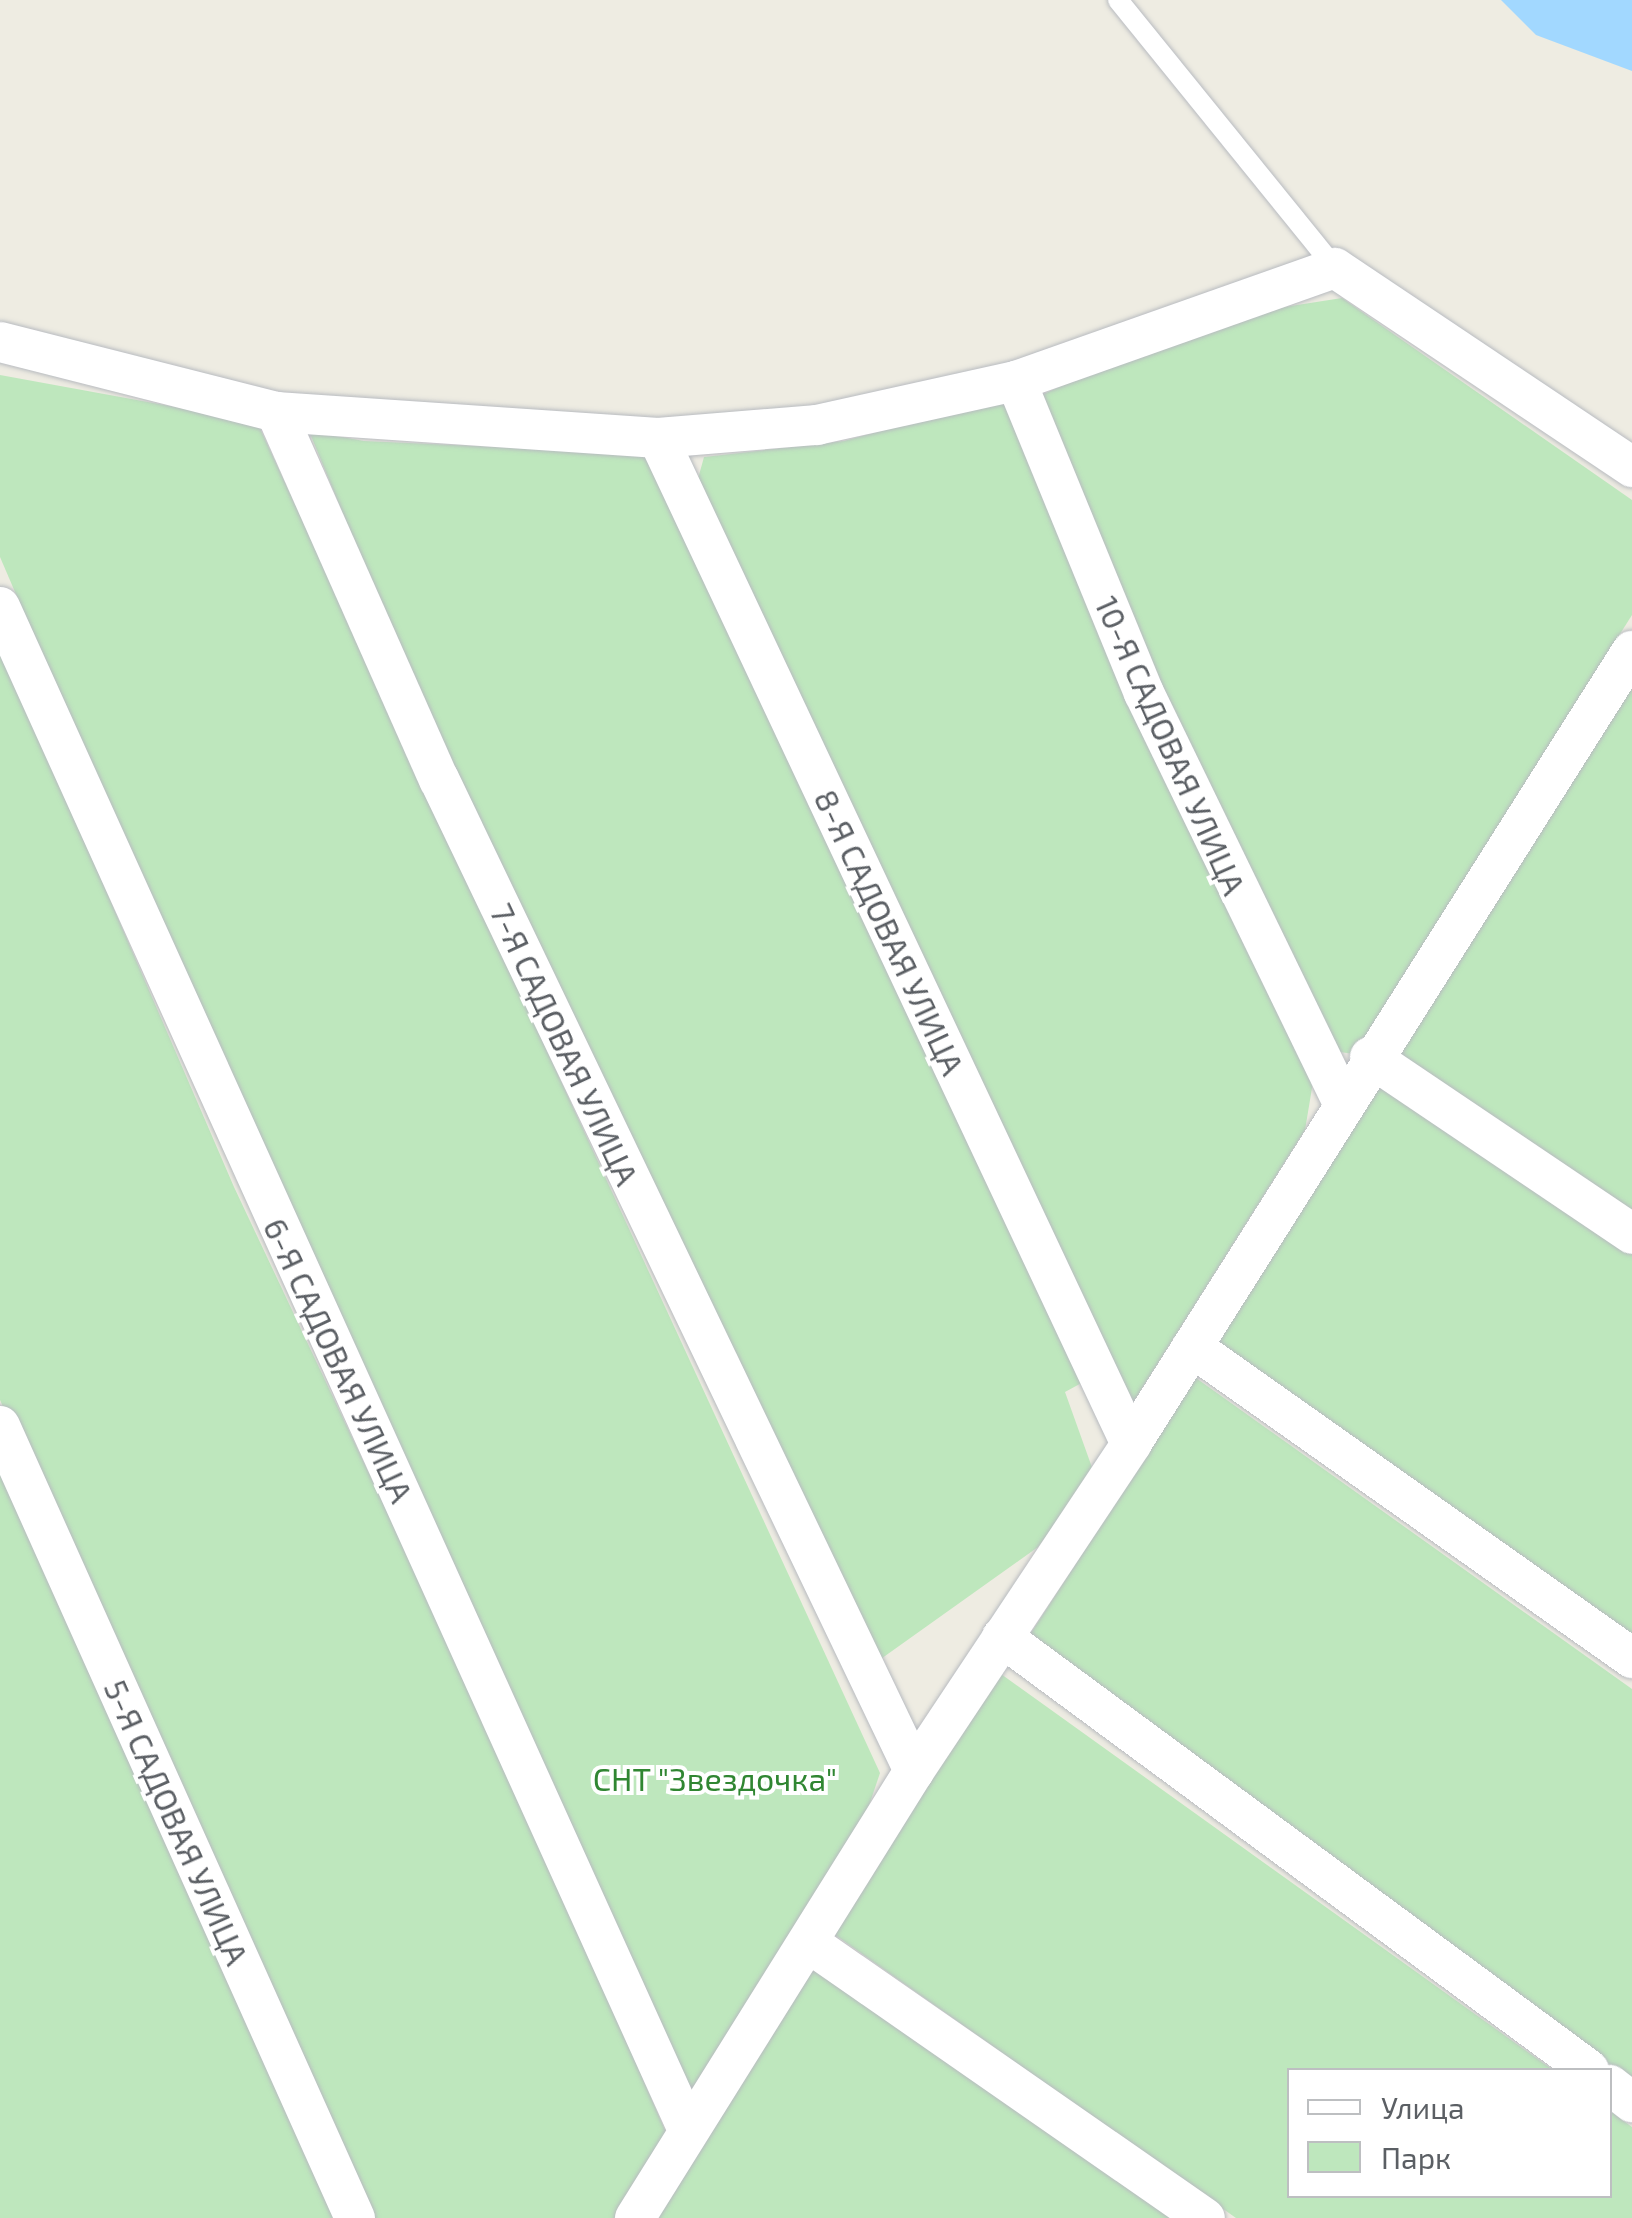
<!DOCTYPE html>
<meta charset="utf-8">
<style>
body{margin:0}
#map{position:relative;width:1632px;height:2218px;overflow:hidden;background:#eeece2;font-family:"Exo 2",sans-serif}
div>[style]{position:absolute}
.green>*{inset:0;background:#bee7bd}
.water>*{inset:0;background:#a2d8ff}
.roads{filter:drop-shadow(0 0 2px #b8bbc0) drop-shadow(0 0 2px #b8bbc0)}
.lane>*{height:20px;margin:-10px;padding:0 10px;transform-origin:10px;border-radius:10px;background:#fff}
.street>*{height:40px;margin:-20px;padding:0 20px;transform-origin:20px;border-radius:20px;background:#fff}
span{translate:-50% -50%;white-space:nowrap;text-align:center;line-height:1.15;-webkit-text-stroke:8px #fff;paint-order:stroke}
.street-label{font-size:32px;color:#5b5f64}
.park-label{font-size:32px;color:#308632}
.legend{position:absolute;left:1287px;top:2068px;width:325px;height:130px;box-sizing:border-box;background:#fff;border:2px solid #bdbfc1;margin:0;padding:12px 18px;list-style:none;font-size:30px;color:#5b5f64}
.legend li{display:flex;align-items:center;gap:20px;height:50px}
.legend b{width:50px;border:2px solid #bdbfc1}
</style>
<div id="map">
<div class="green">
<i style="clip-path:polygon(1342px 298px,1632px 500px,1632px 615px,1354px 1054px,1333px 1051px,1237px 864px,1035px 398px,1208px 319px)"></i>
<i style="clip-path:polygon(0 375px,257px 422px,880px 1773px,858px 1838px,692px 2094px,188px 995px,0 557px)"></i>
<i style="clip-path:polygon(1008px 396px,1313px 1082px,1305px 1130px,1129px 1409px,696px 486px,704px 457px,844px 441px)"></i>
<i style="clip-path:polygon(309px 431px,364px 441px,655px 454px,1087px 1380px,1065px 1392px,1094px 1473px,1038px 1547px,878px 1661px,447px 767px)"></i>
<i style="clip-path:polygon(0 645px,234px 1187px,507px 1766px,668px 2137px,614px 2218px,371px 2218px,0 1400px)"></i>
<i style="clip-path:polygon(1632px 675px,1632px 1218px,1389px 1060px)"></i>
<i style="clip-path:polygon(1379px 1076px,1632px 1254px,1632px 1640px,1216px 1346px)"></i>
<i style="clip-path:polygon(1196px 1378px,1632px 1689px,1632px 2088px,1315px 1855px,1031px 1633px)"></i>
<i style="clip-path:polygon(0 1464px,338px 2218px,0 2218px)"></i>
<i style="clip-path:polygon(1001px 1674px,1553px 2070px,1290px 2070px,1290px 2196px,1610px 2196px,1610px 2111px,1632px 2127px,1632px 2218px,1236px 2218px,831px 1932px)"></i>
<i style="clip-path:polygon(811px 1965px,1174px 2218px,657px 2218px)"></i>
</div>
<div class="water">
<i style="clip-path:polygon(1501px 0,1632px 0,1632px 71px,1536px 35px)"></i>
</div>
<div class="roads">
<div class="lane">
<i style="left:1118px;top:0;width:345px;rotate:51deg"></i>
</div>
<div class="street">
<i style="left:0;top:342px;width:285px;rotate:14.2deg"></i>
<i style="left:276px;top:412px;width:383px;rotate:3.9deg"></i>
<i style="left:658px;top:438px;width:160px;rotate:-4.7deg"></i>
<i style="left:817px;top:425px;width:204px;rotate:-12.5deg"></i>
<i style="left:1016px;top:381px;width:338px;rotate:-19.5deg"></i>
<i style="left:1335px;top:268px;width:358px;rotate:33.8deg"></i>
<i style="left:1016px;top:381px;width:337px;rotate:67.7deg"></i>
<i style="left:1144px;top:693px;width:454px;rotate:64.1deg"></i>
<i style="left:276px;top:412px;width:402px;rotate:66.1deg"></i>
<i style="left:439px;top:779px;width:1100px;rotate:64.41deg"></i>
<i style="left:658px;top:438px;width:1112px;rotate:64.82deg"></i>
<i style="left:0;top:607px;width:1671px;rotate:65.69deg"></i>
<i style="left:1370px;top:1057px;width:316px;rotate:34deg"></i>
<i style="left:1192px;top:1347px;width:539px;rotate:35.25deg"></i>
<i style="left:0;top:1426px;width:868px;rotate:65.86deg"></i>
<i style="left:1002px;top:1637px;width:729px;rotate:36.41deg"></i>
<i style="left:809px;top:1943px;width:482px;rotate:34.8deg"></i>
<i style="left:1610px;top:2085px;width:28px;rotate:38deg"></i>
<i style="left:635px;top:2218px;width:527px;rotate:-58.03deg"></i>
<i style="left:914px;top:1771px;width:392px;rotate:-56.4deg"></i>
<i style="left:1131px;top:1444px;width:938px;rotate:-57.72deg"></i>
</div>
</div>
<div class="street-label">
<span style="left:1171px;top:745px;rotate:66deg">10-Я САДОВАЯ УЛИЦА</span>
<span style="left:890px;top:932px;rotate:65deg">8-Я САДОВАЯ УЛИЦА</span>
<span style="left:565px;top:1044px;rotate:65deg">7-Я САДОВАЯ УЛИЦА</span>
<span style="left:339px;top:1360px;rotate:65deg">6-Я САДОВАЯ УЛИЦА</span>
<span style="left:177px;top:1822px;rotate:66deg">5-Я САДОВАЯ УЛИЦА</span>
</div>
<div class="park-label">
<span style="left:715px;top:1778px">СНТ "Звездочка"</span>
</div>
<ul class="legend">
<li><b style="height:12px;background:#fff"></b>Улица</li>
<li><b style="height:28px;background:#bee7bd"></b>Парк</li>
</ul>
</div>
